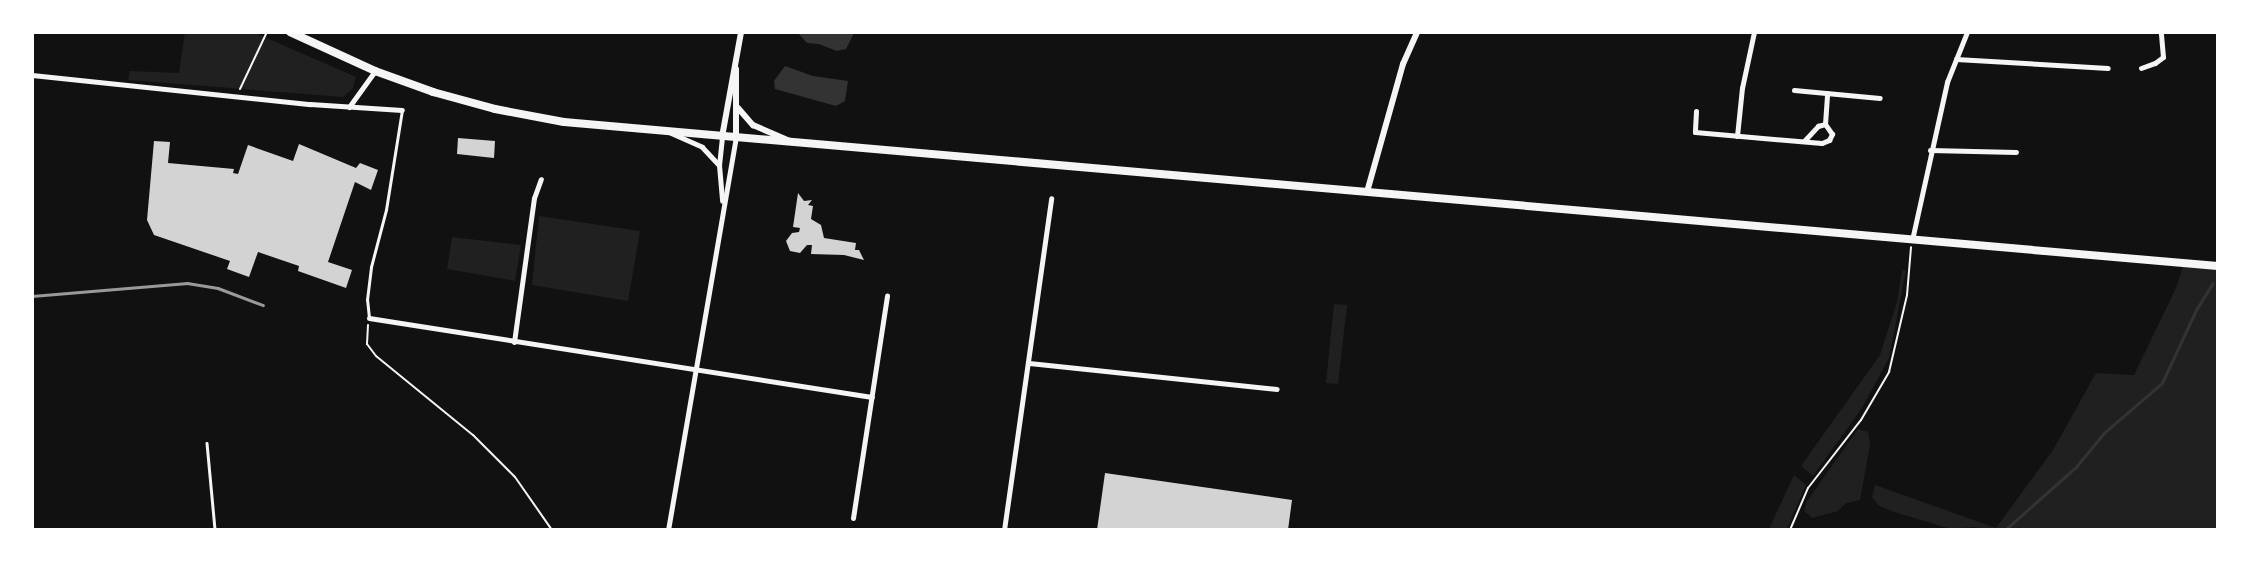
<!DOCTYPE html>
<style>
body{margin:0}
#map{position:relative;width:2250px;height:562px;overflow:hidden;background:#111;font-family:"Libre Baskerville",serif}
div>[style]{position:absolute}
.green>*{inset:0;background:#202020}
.water>*{inset:0;background:#333}
.stream>*{height:2.5px;margin:-1.25px;padding:0 1.25px;transform-origin:1.25px;border-radius:1.25px;background:#333}
.building>*{inset:0;background:#d3d3d3}
.path>*{height:2px;margin:-1px;padding:0 1px;transform-origin:1px;border-radius:1px;background:#f5f5f5}
.service>*{height:2.5px;margin:-1.25px;padding:0 1.25px;transform-origin:1.25px;border-radius:1.25px;background:#f5f5f5}
.minor>*{height:5px;margin:-2.5px;padding:0 2.5px;transform-origin:2.5px;border-radius:2.5px;background:#f5f5f5}
.tertiary>*{height:6px;margin:-3px;padding:0 3px;transform-origin:3px;border-radius:3px;background:#f5f5f5}
.primary>*{height:8px;margin:-4px;padding:0 4px;transform-origin:4px;border-radius:4px;background:#f5f5f5}
.rail>*{height:2.5px;margin:-1.25px;padding:0 1.25px;transform-origin:1.25px;border-radius:1.25px;background:#9a9a9a}
span{translate:-50% -50%;white-space:nowrap;text-align:center;line-height:1.15;-webkit-text-stroke:5px #fff;paint-order:stroke}
.frame{position:absolute;inset:0;border:34px solid #fff;pointer-events:none}
</style>
<div id="map">
<div class="green">
<i style="clip-path:polygon(185px 32px,255px 33px,356px 77px,353px 88px,343px 97px,128px 80px,130px 71px,179px 73px)"></i>
<i style="clip-path:polygon(539px 216px,640px 231px,628px 301px,532px 285px)"></i>
<i style="clip-path:polygon(452px 237px,521px 245px,515px 281px,447px 269px)"></i>
<i style="clip-path:polygon(2184px 263px,2217px 266px,2217px 529px,1997px 530px,1973px 527px,1951px 529px,1891px 511px,1878px 505px,1872px 497px,1875px 485px,1996px 528px,2053px 450px,2096px 373px,2134px 375px,2177px 286px)"></i>
<i style="clip-path:polygon(1902px 270px,1906px 270px,1889px 358px,1862px 408px,1813px 476px,1801px 466px,1880px 355px,1897px 302px)"></i>
<i style="clip-path:polygon(1334px 304px,1347px 305px,1338px 384px,1326px 383px)"></i>
<i style="clip-path:polygon(1858px 429px,1868px 432px,1870px 444px,1860px 500px,1846px 503px,1838px 511px,1812px 518px,1804px 511px,1807px 501px)"></i>
<i style="clip-path:polygon(1794px 475px,1806px 485px,1787px 529px,1769px 529px)"></i>
</div>
<div class="water">
<i style="clip-path:polygon(798px 33px,798px 32px,854px 33px,846px 49px,837px 51px,819px 44px,807px 43px)"></i>
<i style="clip-path:polygon(785px 66px,813px 76px,848px 81px,845px 101px,836px 106px,775px 89px,774px 81px)"></i>
</div>
<div class="stream">
<i style="left:2005px;top:530px;width:95px;rotate:-41.6deg"></i>
<i style="left:2076px;top:467px;width:44px;rotate:-50.5deg"></i>
<i style="left:2104px;top:433px;width:77px;rotate:-40.8deg"></i>
<i style="left:2162px;top:383px;width:81px;rotate:-65deg"></i>
<i style="left:2196px;top:310px;width:31px;rotate:-58deg"></i>
</div>
<div class="building">
<i style="clip-path:polygon(458px 138px,495px 141px,494px 158px,457px 154px)"></i>
<i style="clip-path:polygon(154px 141px,170px 142px,168px 163px,234px 169px,233px 173px,238px 174px,248px 145px,293px 161px,299px 144px,356px 168px,360px 163px,378px 170px,371px 190px,355px 182px,328px 262px,352px 270px,346px 288px,298px 271px,299px 266px,258px 252px,249px 277px,227px 269px,230px 261px,154px 235px,147px 220px)"></i>
<i style="clip-path:polygon(798px 193px,804px 201px,812px 200px,808px 205px,813px 206px,811px 219px,821px 225px,824px 238px,856px 243px,855px 250px,859px 250px,864px 260px,844px 255px,811px 254px,812px 245px,807px 245px,800px 253px,790px 251px,786px 241px,792px 233px,799px 232px,800px 228px,793px 227px)"></i>
<i style="clip-path:polygon(1105px 473px,1292px 500px,1288px 530px,1097px 530px)"></i>
</div>
<div class="path">
<i style="left:240px;top:89px;width:63px;rotate:-64.7deg"></i>
<i style="left:368px;top:325px;width:19px;rotate:93deg"></i>
<i style="left:367px;top:344px;width:15px;rotate:53deg"></i>
<i style="left:376px;top:356px;width:125px;rotate:39.2deg"></i>
<i style="left:473px;top:435px;width:59px;rotate:45deg"></i>
<i style="left:515px;top:477px;width:65px;rotate:55.1deg"></i>
<i style="left:1790px;top:530px;width:46px;rotate:-66.8deg"></i>
<i style="left:1808px;top:488px;width:86px;rotate:-52.1deg"></i>
<i style="left:1861px;top:420px;width:56px;rotate:-59.7deg"></i>
<i style="left:1889px;top:372px;width:79px;rotate:-76.8deg"></i>
<i style="left:1907px;top:295px;width:48px;rotate:-85.2deg"></i>
</div>
<div class="service">
<i style="left:369px;top:318px;width:18px;rotate:-96deg"></i>
<i style="left:367px;top:300px;width:33px;rotate:-83deg"></i>
<i style="left:371px;top:267px;width:59px;rotate:-75.3deg"></i>
<i style="left:386px;top:210px;width:101px;rotate:-80.9deg"></i>
<i style="left:207px;top:443px;width:87px;rotate:84.7deg"></i>
</div>
<div class="minor">
<i style="left:1956px;top:59px;width:152px;rotate:3.4deg"></i>
<i style="left:2141px;top:68px;width:15px;rotate:-20deg"></i>
<i style="left:2155px;top:63px;width:10px;rotate:-37deg"></i>
<i style="left:2163px;top:57px;width:25px;rotate:-95deg"></i>
<i style="left:32px;top:75px;width:280px;rotate:6deg"></i>
<i style="left:310px;top:104px;width:92px;rotate:3.7deg"></i>
<i style="left:1794px;top:90px;width:86px;rotate:5.3deg"></i>
<i style="left:349px;top:107px;width:44px;rotate:-54.2deg"></i>
<i style="left:1696px;top:111px;width:21px;rotate:93deg"></i>
<i style="left:1695px;top:132px;width:127px;rotate:5deg"></i>
<i style="left:1822px;top:143px;width:8px;rotate:-23deg"></i>
<i style="left:1829px;top:140px;width:7px;rotate:-63deg"></i>
<i style="left:1832px;top:134px;width:12px;rotate:-125deg"></i>
<i style="left:1825px;top:124px;width:31px;rotate:-86deg"></i>
<i style="left:671px;top:133px;width:34px;rotate:24deg"></i>
<i style="left:702px;top:147px;width:25px;rotate:47deg"></i>
<i style="left:1737px;top:136px;width:48px;rotate:-84.1deg"></i>
<i style="left:1742px;top:88px;width:57px;rotate:-77.9deg"></i>
<i style="left:722px;top:137px;width:28px;rotate:96deg"></i>
<i style="left:719px;top:165px;width:36px;rotate:85deg"></i>
<i style="left:1804px;top:141px;width:21px;rotate:-47deg"></i>
<i style="left:1818px;top:126px;width:7px;rotate:-16deg"></i>
<i style="left:1930px;top:150px;width:86px;rotate:1.3deg"></i>
<i style="left:1912px;top:240px;width:162px;rotate:-77.5deg"></i>
<i style="left:1947px;top:82px;width:54px;rotate:-68.2deg"></i>
<i style="left:369px;top:318px;width:509px;rotate:8.93deg"></i>
<i style="left:514px;top:342px;width:145px;rotate:-82.1deg"></i>
<i style="left:534px;top:198px;width:20px;rotate:-70deg"></i>
<i style="left:1029px;top:363px;width:249px;rotate:6deg"></i>
<i style="left:853px;top:518px;width:225px;rotate:-81.3deg"></i>
<i style="left:668px;top:530px;width:398px;rotate:-80.2deg"></i>
<i style="left:1004px;top:530px;width:335px;rotate:-81.9deg"></i>
</div>
<div class="tertiary">
<i style="left:736px;top:69px;width:69px;rotate:90deg"></i>
<i style="left:738px;top:108px;width:23px;rotate:49deg"></i>
<i style="left:753px;top:125px;width:40px;rotate:23.4deg"></i>
<i style="left:722px;top:137px;width:107px;rotate:-79.7deg"></i>
<i style="left:1367px;top:192px;width:133px;rotate:-74.3deg"></i>
<i style="left:1403px;top:64px;width:35px;rotate:-66deg"></i>
</div>
<div class="primary">
<i style="left:290px;top:32px;width:94px;rotate:24.6deg"></i>
<i style="left:375px;top:71px;width:62px;rotate:19.9deg"></i>
<i style="left:433px;top:92px;width:64px;rotate:15.3deg"></i>
<i style="left:495px;top:109px;width:70px;rotate:10.7deg"></i>
<i style="left:564px;top:122px;width:1660px;rotate:4.98deg"></i>
</div>
<div class="rail">
<i style="left:32px;top:296px;width:156px;rotate:-4.8deg"></i>
<i style="left:187px;top:283px;width:31px;rotate:9deg"></i>
<i style="left:218px;top:288px;width:48px;rotate:20.7deg"></i>
</div>
<div class="frame"></div>
</div>
